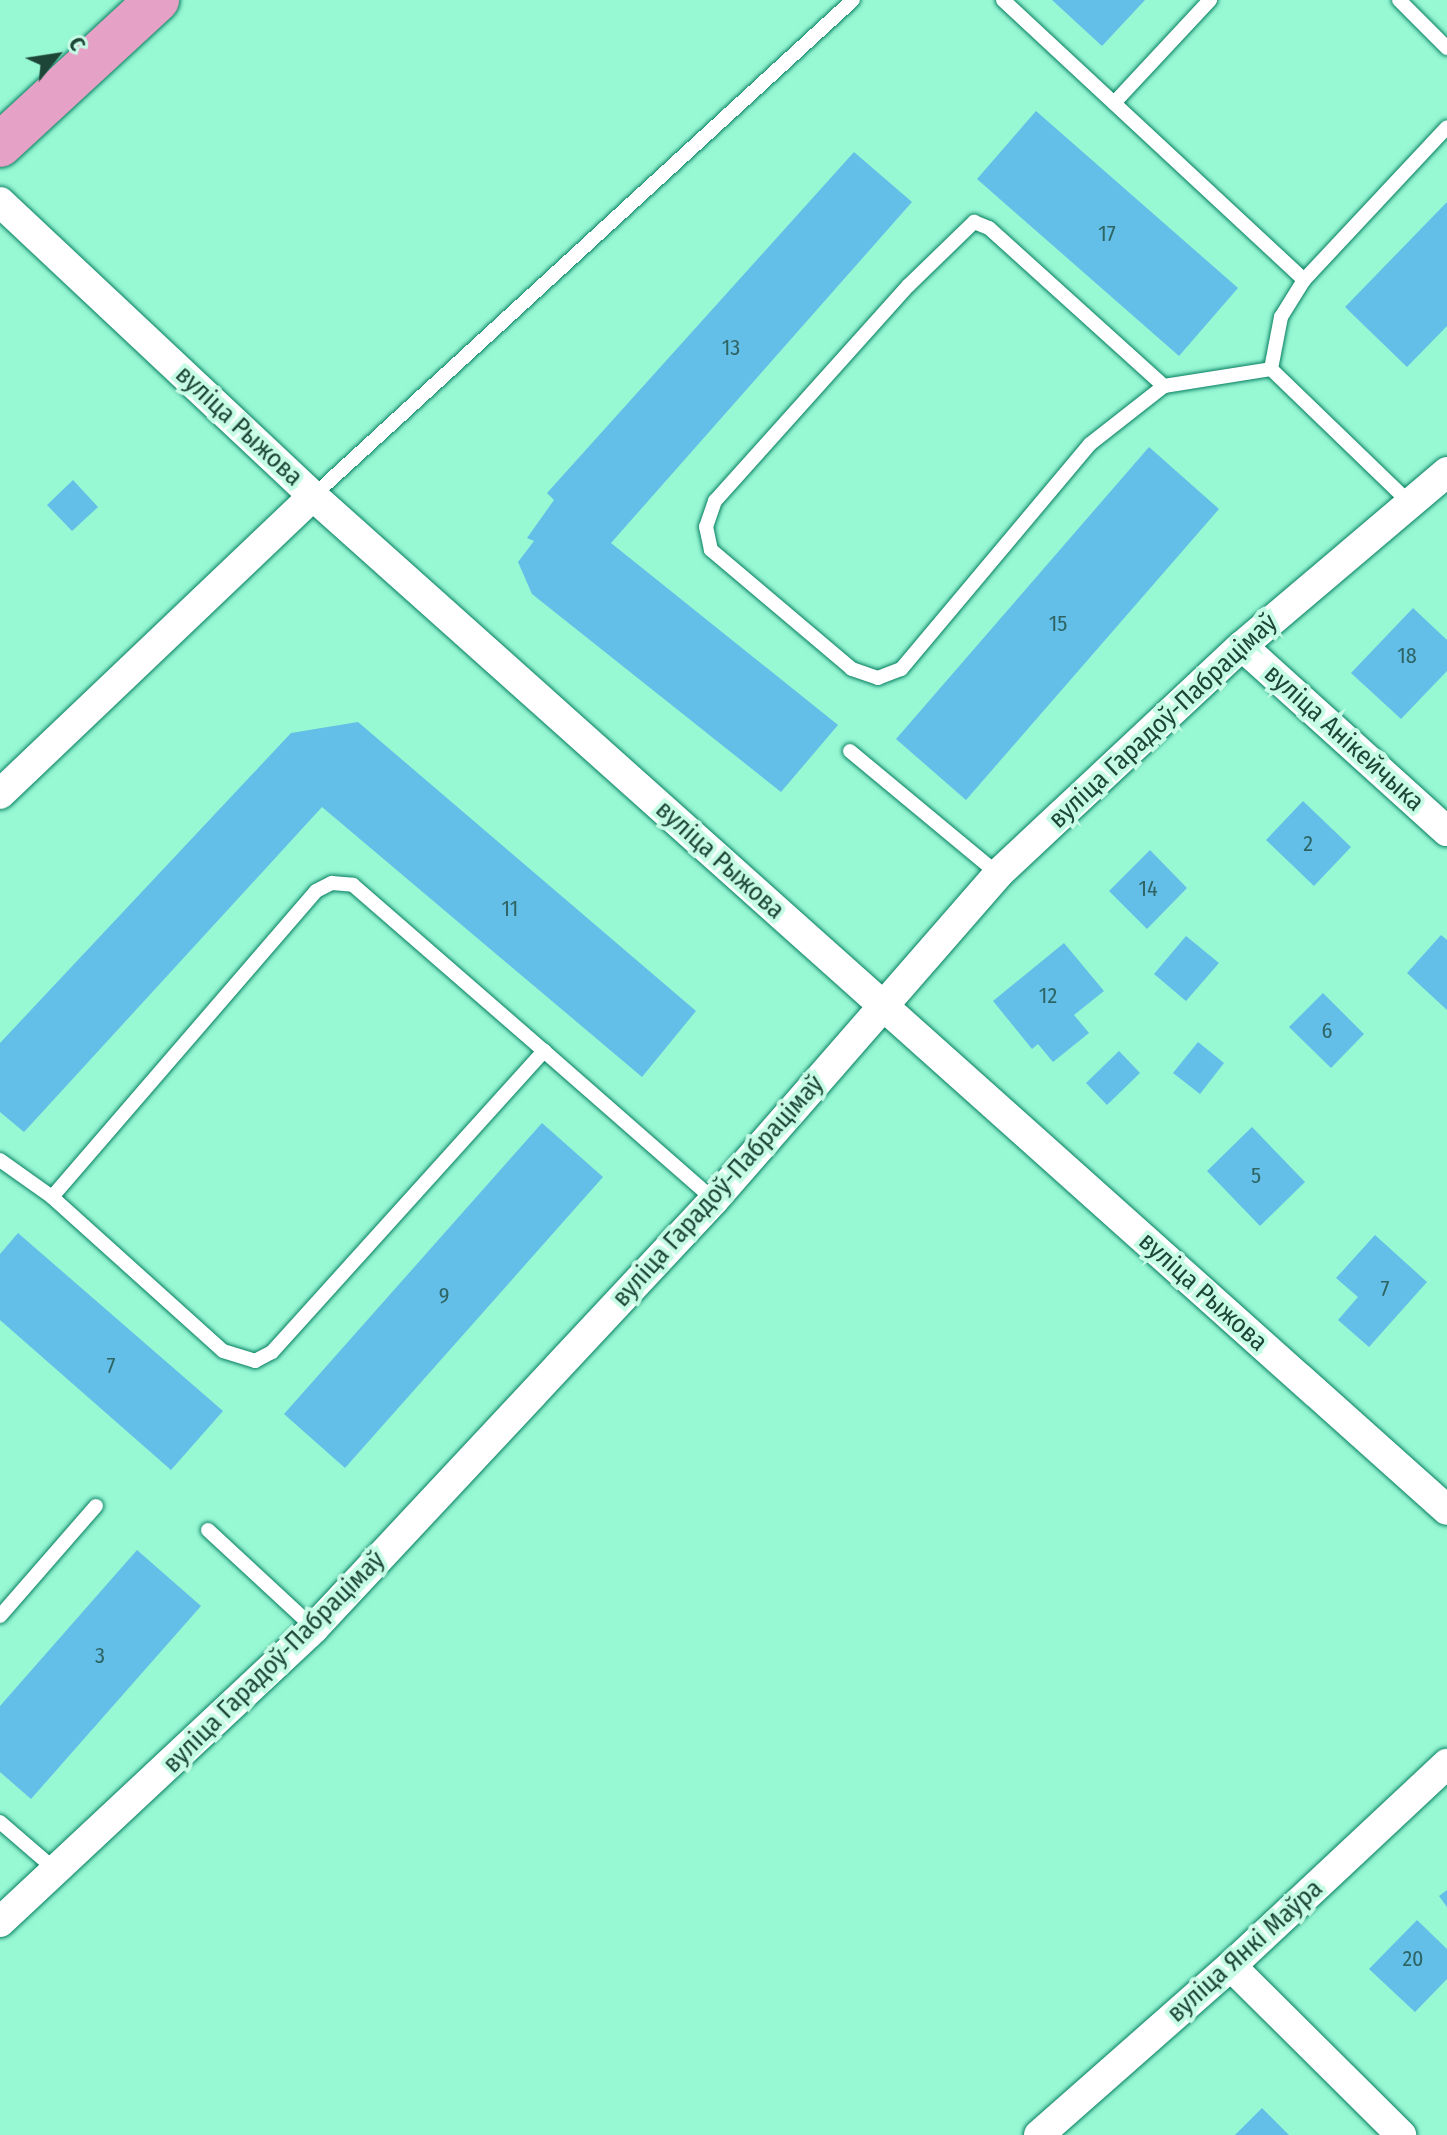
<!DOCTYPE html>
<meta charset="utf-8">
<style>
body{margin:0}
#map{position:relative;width:1447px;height:2135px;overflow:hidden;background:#97f8d4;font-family:"Fira Sans Condensed",sans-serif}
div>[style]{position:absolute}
.building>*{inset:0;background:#63bfe7}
.roads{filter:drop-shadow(0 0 2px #077e60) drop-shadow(0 0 2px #077e60)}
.service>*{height:14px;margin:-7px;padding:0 7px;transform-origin:7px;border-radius:7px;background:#fff}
.minor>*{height:30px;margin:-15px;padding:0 15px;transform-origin:15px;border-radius:15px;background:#fff}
.primary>*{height:44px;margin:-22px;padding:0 22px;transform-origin:22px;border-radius:22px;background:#e5a2c6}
span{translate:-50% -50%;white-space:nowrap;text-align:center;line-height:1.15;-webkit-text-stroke:8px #c6fce6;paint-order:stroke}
.number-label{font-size:22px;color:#2e6464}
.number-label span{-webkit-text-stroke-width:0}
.street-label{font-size:26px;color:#1d4638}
.north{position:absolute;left:16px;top:16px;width:80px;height:80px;-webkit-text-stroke:6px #c6fce6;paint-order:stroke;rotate:60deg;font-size:22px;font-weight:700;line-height:32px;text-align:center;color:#1d4638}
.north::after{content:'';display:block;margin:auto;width:28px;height:36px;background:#1d4638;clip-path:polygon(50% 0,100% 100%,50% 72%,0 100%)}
</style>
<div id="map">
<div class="building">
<i style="clip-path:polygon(1052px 0,1145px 0,1102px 46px)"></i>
<i style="clip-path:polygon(1036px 111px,1238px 288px,1179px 356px,977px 179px)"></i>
<i style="clip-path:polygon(854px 152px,912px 202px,611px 543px,838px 725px,781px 792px,532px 594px,518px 562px,534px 541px,527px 538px,554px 500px,547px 493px)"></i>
<i style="clip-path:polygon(1447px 202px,1447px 326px,1407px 367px,1345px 307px)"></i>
<i style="clip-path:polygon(1149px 447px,1219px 509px,966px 800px,896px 739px)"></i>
<i style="clip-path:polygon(73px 480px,98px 507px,72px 531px,47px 505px)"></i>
<i style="clip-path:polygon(1413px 608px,1447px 640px,1447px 671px,1401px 719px,1351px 673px)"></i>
<i style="clip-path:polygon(358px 722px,696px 1011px,642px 1077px,322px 807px,24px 1132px,0 1112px,0 1043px,291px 733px)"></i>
<i style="clip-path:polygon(1303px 801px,1351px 847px,1314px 886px,1266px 840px)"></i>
<i style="clip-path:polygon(1150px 850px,1187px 888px,1147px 929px,1109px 891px)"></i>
<i style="clip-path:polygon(1441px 935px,1447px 940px,1447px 1010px,1407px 973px)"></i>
<i style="clip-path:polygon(1186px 936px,1219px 963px,1186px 1001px,1154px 974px)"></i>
<i style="clip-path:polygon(1064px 943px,1104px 991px,1074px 1015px,1089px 1033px,1053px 1062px,1038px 1044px,1032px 1049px,993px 1001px)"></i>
<i style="clip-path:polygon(1323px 993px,1364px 1034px,1331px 1068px,1289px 1027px)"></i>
<i style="clip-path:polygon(1198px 1042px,1224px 1063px,1200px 1094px,1173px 1073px)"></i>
<i style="clip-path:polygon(1119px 1051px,1140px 1073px,1107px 1105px,1086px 1083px)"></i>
<i style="clip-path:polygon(542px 1123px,603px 1177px,345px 1468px,284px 1414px)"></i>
<i style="clip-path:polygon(1252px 1127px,1305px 1182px,1260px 1226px,1207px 1171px)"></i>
<i style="clip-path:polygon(18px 1233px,223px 1411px,171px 1470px,0 1320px,0 1254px)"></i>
<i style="clip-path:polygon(1375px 1235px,1427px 1282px,1369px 1347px,1338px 1320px,1358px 1297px,1336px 1278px)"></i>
<i style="clip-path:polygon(137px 1550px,201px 1606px,31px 1799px,0 1772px,0 1706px)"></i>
<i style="clip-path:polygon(1447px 1890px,1447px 1907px,1439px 1896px)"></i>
<i style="clip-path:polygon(1417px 1920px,1447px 1949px,1447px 1979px,1415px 2012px,1369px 1969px)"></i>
<i style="clip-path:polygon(1262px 2108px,1289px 2135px,1235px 2135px)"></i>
</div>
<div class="roads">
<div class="service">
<i style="left:1003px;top:0;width:411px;rotate:42.9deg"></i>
<i style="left:1304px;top:280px;width:44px;rotate:121.9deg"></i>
<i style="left:1281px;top:317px;width:53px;rotate:100.9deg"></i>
<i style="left:1399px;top:0;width:68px;rotate:45deg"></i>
<i style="left:1114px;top:103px;width:141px;rotate:-47deg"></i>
<i style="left:974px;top:222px;width:16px;rotate:22deg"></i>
<i style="left:989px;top:228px;width:236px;rotate:42.1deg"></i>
<i style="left:1164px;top:386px;width:94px;rotate:141.9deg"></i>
<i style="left:1090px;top:444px;width:294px;rotate:130deg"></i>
<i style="left:901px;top:669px;width:25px;rotate:159deg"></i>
<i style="left:878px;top:678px;width:28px;rotate:-161deg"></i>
<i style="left:852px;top:669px;width:185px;rotate:-139.8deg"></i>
<i style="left:711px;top:550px;width:24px;rotate:-102deg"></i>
<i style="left:706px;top:527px;width:28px;rotate:-71deg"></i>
<i style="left:715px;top:501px;width:290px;rotate:-48.1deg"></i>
<i style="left:909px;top:285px;width:91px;rotate:-44.1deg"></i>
<i style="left:1304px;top:280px;width:209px;rotate:-46.9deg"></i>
<i style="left:1164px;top:386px;width:108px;rotate:-9deg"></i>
<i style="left:1271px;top:369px;width:193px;rotate:44deg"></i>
<i style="left:313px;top:496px;width:733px;rotate:-42.57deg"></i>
<i style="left:850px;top:751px;width:192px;rotate:39.7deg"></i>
<i style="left:0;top:1160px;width:64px;rotate:35.4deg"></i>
<i style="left:52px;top:1197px;width:230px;rotate:42deg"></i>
<i style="left:223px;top:1351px;width:34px;rotate:17deg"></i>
<i style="left:255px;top:1361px;width:19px;rotate:-28deg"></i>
<i style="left:272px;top:1352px;width:406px;rotate:-47.9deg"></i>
<i style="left:544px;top:1051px;width:226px;rotate:41.2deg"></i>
<i style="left:52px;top:1197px;width:404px;rotate:-49.2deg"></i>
<i style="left:316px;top:891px;width:18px;rotate:-27deg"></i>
<i style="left:332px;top:883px;width:21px;rotate:5deg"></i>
<i style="left:353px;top:885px;width:253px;rotate:41deg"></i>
<i style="left:208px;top:1530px;width:144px;rotate:42.8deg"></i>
<i style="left:0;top:1616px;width:146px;rotate:-48.9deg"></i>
<i style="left:0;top:1822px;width:77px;rotate:40.8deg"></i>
</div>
<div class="minor">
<i style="left:0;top:202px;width:429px;rotate:43.2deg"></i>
<i style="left:313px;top:496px;width:1521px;rotate:41.8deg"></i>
<i style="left:1242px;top:646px;width:276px;rotate:42.1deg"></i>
<i style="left:0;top:794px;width:432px;rotate:-43.6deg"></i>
<i style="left:0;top:1922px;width:430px;rotate:-43.1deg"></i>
<i style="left:314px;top:1628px;width:586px;rotate:-46.94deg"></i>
<i style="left:714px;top:1200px;width:432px;rotate:-48.9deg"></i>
<i style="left:998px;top:874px;width:334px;rotate:-43.1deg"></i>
<i style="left:1242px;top:646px;width:269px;rotate:-40.3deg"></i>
<i style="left:1231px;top:1966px;width:240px;rotate:44.8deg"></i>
<i style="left:1039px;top:2135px;width:256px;rotate:-41.4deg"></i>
<i style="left:1231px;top:1966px;width:296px;rotate:-43.1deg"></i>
</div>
<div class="primary">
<i style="left:0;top:145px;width:214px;rotate:-42.7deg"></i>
</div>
</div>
<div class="number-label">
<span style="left:1107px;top:234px">17</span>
<span style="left:731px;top:348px">13</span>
<span style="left:1058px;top:624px">15</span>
<span style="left:1407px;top:656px">18</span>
<span style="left:1308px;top:844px">2</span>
<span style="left:1148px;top:889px">14</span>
<span style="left:510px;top:909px">11</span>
<span style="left:1048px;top:996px">12</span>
<span style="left:1327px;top:1031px">6</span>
<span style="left:1256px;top:1176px">5</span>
<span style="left:1385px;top:1289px">7</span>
<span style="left:444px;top:1296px">9</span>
<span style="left:111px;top:1366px">7</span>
<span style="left:100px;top:1656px">3</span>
<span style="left:1413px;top:1959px">20</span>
</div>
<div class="street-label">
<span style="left:239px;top:426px;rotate:43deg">вуліца Рыжова</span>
<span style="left:1163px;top:721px;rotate:-43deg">вуліца Гарадоў-Пабрацімаў</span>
<span style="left:1344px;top:738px;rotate:42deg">вуліца Анікейчыка</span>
<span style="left:720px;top:860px;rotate:42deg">вуліца Рыжова</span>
<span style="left:718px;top:1191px;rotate:-48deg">вуліца Гарадоў-Пабрацімаў</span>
<span style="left:1203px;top:1292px;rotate:42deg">вуліца Рыжова</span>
<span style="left:274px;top:1662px;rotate:-45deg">вуліца Гарадоў-Пабрацімаў</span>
<span style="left:1245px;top:1951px;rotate:-42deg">вуліца Янкі Маўра</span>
</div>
<div class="north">С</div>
</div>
